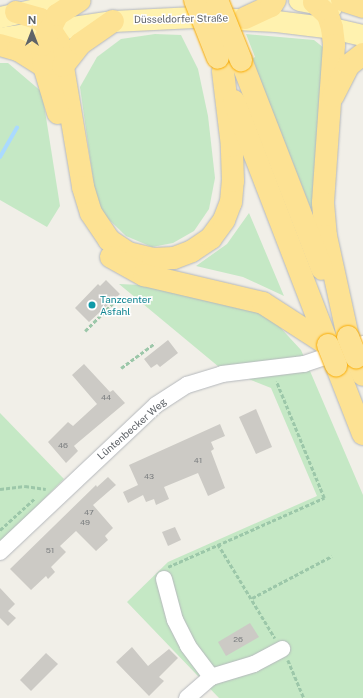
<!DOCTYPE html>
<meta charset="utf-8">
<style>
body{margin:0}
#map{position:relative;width:363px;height:698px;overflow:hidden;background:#f1efe8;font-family:"Public Sans",sans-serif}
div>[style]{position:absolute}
.green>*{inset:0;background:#c5e8c5}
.stream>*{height:4px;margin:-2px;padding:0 2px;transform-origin:2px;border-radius:2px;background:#aadaff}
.building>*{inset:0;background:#cccac5}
.path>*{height:2.5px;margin-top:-1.25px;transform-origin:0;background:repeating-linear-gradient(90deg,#9cc7a9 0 4px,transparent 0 6px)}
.roads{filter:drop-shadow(0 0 1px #b5b8bc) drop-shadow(0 0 1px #b5b8bc)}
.minor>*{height:16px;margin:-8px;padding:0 8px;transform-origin:8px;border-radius:8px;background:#fff}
.major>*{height:21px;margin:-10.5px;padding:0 10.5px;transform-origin:10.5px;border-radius:10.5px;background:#fff2af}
.highway>*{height:22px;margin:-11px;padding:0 11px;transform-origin:11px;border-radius:11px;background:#fde293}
.bridges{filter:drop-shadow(0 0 1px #f9ab00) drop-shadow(0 0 1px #f9ab00)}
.highway-bridge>*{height:22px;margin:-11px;padding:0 11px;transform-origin:11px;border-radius:11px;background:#fde293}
.dots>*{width:11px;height:11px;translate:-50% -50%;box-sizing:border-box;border:2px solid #fff;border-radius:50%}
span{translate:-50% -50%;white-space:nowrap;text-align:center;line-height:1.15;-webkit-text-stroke:3px #fff;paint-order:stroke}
.number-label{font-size:8px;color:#7a7d7f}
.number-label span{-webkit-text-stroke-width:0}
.street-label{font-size:10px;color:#5f6368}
.culture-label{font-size:10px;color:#0d838f}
.left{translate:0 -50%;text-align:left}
.north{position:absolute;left:12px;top:12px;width:40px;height:40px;-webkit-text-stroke:3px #fff;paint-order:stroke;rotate:0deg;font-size:11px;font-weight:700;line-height:16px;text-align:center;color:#5f6368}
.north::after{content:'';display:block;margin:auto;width:14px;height:18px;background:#5f6368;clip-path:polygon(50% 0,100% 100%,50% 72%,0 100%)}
</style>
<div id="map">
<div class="green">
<i style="clip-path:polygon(155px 34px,181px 35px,198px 69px,208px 116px,215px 178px,209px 209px,194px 231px,173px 243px,152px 247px,126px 236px,97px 208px,80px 87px,97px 57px,121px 39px)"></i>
<i style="clip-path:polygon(246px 34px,314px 40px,324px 48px,316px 222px,252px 59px,255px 57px)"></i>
<i style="clip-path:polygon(0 63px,8px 63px,42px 92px,60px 206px,47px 227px,0 200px)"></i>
<i style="clip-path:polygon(249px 213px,284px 296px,243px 277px,196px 266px,227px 244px)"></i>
<i style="clip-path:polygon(119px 284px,163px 286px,266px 312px,301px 350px,363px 495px,363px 698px,219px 698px,127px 602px,168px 562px,317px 496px,271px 388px,219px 367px)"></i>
<i style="clip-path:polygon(0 413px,64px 479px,0 543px)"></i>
</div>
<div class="stream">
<i style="left:0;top:157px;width:34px;rotate:-60deg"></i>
</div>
<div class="building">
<i style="clip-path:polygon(106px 280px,120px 294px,89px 322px,75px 308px,98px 284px,100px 286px)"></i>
<i style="clip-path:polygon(168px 340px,178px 353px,160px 367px,157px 364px,151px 368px,144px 359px)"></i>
<i style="clip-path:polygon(84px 364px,110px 392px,113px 390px,125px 403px,75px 445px,74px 446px,78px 451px,66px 463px,48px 442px,68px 422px,73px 426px,97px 404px,72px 375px)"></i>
<i style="clip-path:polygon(256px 409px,272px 447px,256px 454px,239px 417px)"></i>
<i style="clip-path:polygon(220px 424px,225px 436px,211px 442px,214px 449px,211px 451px,225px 488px,208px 496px,198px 473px,164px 487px,169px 499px,156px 505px,154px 499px,146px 502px,143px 495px,128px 503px,123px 492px,138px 485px,129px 465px)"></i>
<i style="clip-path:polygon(108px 477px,116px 485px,93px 505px,113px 528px,105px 536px,108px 540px,96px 551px,76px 531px,60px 546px,66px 552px,51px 567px,55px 572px,48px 579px,46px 576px,31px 590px,10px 569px,96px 485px,97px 487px)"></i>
<i style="clip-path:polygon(175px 527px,181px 540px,168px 546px,162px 532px)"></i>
<i style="clip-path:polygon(0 588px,15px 604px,8px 611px,16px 618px,8px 626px,0 618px)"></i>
<i style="clip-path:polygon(250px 623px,259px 637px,226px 656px,218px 642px)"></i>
<i style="clip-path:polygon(132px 647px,148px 666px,169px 649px,178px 658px,159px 677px,164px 681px,149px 696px,116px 662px)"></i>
<i style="clip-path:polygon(46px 653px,58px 664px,31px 691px,20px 680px)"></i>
</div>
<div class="path">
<i style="left:85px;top:331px;width:44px;rotate:-45deg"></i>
<i style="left:121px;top:368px;width:42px;rotate:-36.3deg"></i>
<i style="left:0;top:489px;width:25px;rotate:-7deg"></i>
<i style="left:25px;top:486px;width:21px;rotate:8deg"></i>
<i style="left:0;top:530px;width:47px;rotate:-42.4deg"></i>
<i style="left:218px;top:544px;width:110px;rotate:58.8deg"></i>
<i style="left:168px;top:567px;width:171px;rotate:-23.9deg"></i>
<i style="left:324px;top:498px;width:126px;rotate:-112.3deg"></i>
<i style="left:252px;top:598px;width:90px;rotate:-27.7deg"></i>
<i style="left:288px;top:660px;width:41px;rotate:67.2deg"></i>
</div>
<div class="roads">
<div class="minor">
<i style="left:0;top:552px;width:214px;rotate:-43.3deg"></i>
<i style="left:156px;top:405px;width:37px;rotate:-33deg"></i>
<i style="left:187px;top:385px;width:37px;rotate:-17deg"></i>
<i style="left:222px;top:374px;width:83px;rotate:-7deg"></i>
<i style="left:304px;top:364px;width:62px;rotate:-18.7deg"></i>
<i style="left:164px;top:579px;width:42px;rotate:75deg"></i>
<i style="left:175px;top:620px;width:29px;rotate:63deg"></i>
<i style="left:188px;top:646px;width:39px;rotate:53deg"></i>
<i style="left:187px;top:698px;width:32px;rotate:-41deg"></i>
<i style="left:211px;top:677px;width:45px;rotate:-16.8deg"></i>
<i style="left:254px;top:664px;width:32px;rotate:-28deg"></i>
</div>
<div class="major">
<i style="left:299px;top:0;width:33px;rotate:11deg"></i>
<i style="left:0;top:17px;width:77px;rotate:-12.8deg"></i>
<i style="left:0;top:38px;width:114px;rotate:-8.6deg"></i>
<i style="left:113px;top:21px;width:81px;rotate:-2.8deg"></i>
<i style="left:194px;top:17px;width:82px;rotate:2.8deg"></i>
<i style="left:276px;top:21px;width:56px;rotate:7.1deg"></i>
<i style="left:332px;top:28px;width:32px;rotate:13deg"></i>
</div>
<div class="highway">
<i style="left:342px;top:0;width:22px;rotate:18deg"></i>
<i style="left:314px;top:2px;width:19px;rotate:43deg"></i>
<i style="left:328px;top:15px;width:14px;rotate:73deg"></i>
<i style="left:332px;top:28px;width:17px;rotate:83deg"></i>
<i style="left:334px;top:45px;width:158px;rotate:94deg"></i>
<i style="left:323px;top:203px;width:33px;rotate:85deg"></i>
<i style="left:326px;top:236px;width:103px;rotate:77.7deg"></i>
<i style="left:16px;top:12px;width:25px;rotate:16deg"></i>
<i style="left:40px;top:19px;width:14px;rotate:45deg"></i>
<i style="left:50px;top:29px;width:17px;rotate:57deg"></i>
<i style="left:59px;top:43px;width:146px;rotate:80.5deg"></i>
<i style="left:83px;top:187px;width:27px;rotate:73deg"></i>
<i style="left:91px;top:213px;width:32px;rotate:56deg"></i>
<i style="left:109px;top:240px;width:23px;rotate:34deg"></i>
<i style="left:128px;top:253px;width:26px;rotate:13deg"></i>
<i style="left:153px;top:259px;width:21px;rotate:-3deg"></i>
<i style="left:174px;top:258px;width:19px;rotate:-21deg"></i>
<i style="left:192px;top:251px;width:23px;rotate:-34deg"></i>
<i style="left:211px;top:238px;width:22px;rotate:-54deg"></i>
<i style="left:224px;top:220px;width:19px;rotate:-69deg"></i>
<i style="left:231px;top:202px;width:21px;rotate:-85deg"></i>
<i style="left:233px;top:181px;width:35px;rotate:-92deg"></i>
<i style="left:232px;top:146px;width:75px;rotate:-96.9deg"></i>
<i style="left:245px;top:18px;width:29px;rotate:-25deg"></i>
<i style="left:271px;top:6px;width:7px;rotate:-56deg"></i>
<i style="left:0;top:45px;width:19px;rotate:16deg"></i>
<i style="left:18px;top:50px;width:31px;rotate:32deg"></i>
<i style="left:44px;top:66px;width:49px;rotate:73.4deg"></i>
<i style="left:241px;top:60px;width:224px;rotate:68.8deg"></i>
<i style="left:44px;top:66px;width:21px;rotate:-95deg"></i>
<i style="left:42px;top:45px;width:34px;rotate:-63deg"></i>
<i style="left:57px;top:15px;width:27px;rotate:-33deg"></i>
<i style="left:63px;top:66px;width:28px;rotate:-52deg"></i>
<i style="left:80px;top:44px;width:40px;rotate:-34.9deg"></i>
<i style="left:333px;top:96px;width:35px;rotate:-63deg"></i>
<i style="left:349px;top:65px;width:18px;rotate:-38deg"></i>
<i style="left:234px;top:101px;width:261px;rotate:68.9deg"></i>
<i style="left:111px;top:257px;width:38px;rotate:29deg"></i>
<i style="left:144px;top:275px;width:122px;rotate:13.2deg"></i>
<i style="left:263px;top:303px;width:77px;rotate:32.9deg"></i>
<i style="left:356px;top:357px;width:19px;rotate:69deg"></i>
<i style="left:336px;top:365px;width:74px;rotate:68.6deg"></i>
</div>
</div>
<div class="bridges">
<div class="highway-bridge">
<i style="left:195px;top:0;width:62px;rotate:68.4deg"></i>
<i style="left:217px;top:0;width:65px;rotate:68.2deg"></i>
<i style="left:348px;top:337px;width:22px;rotate:68deg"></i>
<i style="left:328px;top:345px;width:22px;rotate:68deg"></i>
</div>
</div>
<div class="dots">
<i style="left:92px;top:305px;background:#0f9aa8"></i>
</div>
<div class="number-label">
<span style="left:106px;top:398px">44</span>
<span style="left:63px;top:446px">46</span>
<span style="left:198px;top:461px">41</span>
<span style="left:149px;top:477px">43</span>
<span style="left:89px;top:513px">47</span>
<span style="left:85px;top:523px">49</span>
<span style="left:50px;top:551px">51</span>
<span style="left:238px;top:640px">26</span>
</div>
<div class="street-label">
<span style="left:181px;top:19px;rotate:-1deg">Düsseldorfer Straße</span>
<span style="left:132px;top:429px;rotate:-41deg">Lüntenbecker Weg</span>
</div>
<div class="culture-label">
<span class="left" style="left:100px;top:305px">Tanzcenter<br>Asfahl</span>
</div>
<div class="north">N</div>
</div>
